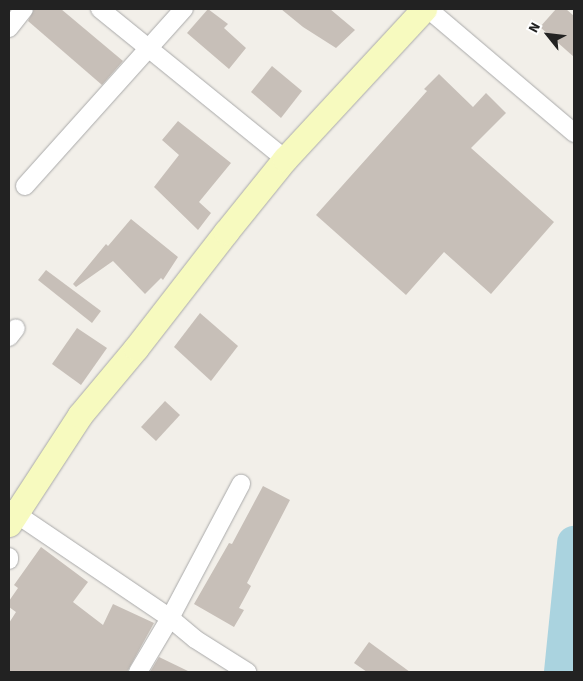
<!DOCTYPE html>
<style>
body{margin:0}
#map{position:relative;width:583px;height:681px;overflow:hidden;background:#f2efe9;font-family:"Source Sans 3",sans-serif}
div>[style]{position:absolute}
.river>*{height:34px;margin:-17px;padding:0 17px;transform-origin:17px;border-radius:17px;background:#aad3df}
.building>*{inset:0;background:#c7bfb8}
.roads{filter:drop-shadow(0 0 1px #a9a9a9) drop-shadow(0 0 1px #a9a9a9)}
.street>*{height:18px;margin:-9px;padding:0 9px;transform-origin:9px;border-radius:9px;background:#fff}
.secondary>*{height:25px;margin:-12.5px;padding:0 12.5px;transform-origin:12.5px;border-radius:12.5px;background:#f7fabf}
span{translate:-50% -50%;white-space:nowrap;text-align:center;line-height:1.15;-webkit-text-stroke:5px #fff;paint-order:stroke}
.frame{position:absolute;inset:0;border:10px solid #222;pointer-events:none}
.north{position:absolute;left:523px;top:10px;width:50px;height:50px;-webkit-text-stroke:4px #fff;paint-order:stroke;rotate:299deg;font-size:14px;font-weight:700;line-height:20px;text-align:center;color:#222}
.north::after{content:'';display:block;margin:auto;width:18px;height:22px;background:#222;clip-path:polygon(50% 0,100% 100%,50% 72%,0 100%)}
</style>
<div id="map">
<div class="river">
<i style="left:561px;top:672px;width:130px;rotate:-84.2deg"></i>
</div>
<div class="building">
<i style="clip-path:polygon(34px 9px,61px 9px,123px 61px,102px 85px,28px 21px)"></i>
<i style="clip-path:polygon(208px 9px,228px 24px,224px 28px,246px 48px,229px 69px,187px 33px)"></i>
<i style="clip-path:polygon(281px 9px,330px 9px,355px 30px,336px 48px,303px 27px)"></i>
<i style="clip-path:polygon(556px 9px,566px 9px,574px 16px,574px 57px,540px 27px)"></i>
<i style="clip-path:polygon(272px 66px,302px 91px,281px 118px,251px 92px)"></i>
<i style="clip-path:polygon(439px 74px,473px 107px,486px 93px,506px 113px,471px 148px,554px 222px,491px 294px,444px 252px,406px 295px,316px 215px,427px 91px,424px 89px)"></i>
<i style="clip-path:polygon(178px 121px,231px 163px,199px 202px,211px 213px,198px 230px,154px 187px,179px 155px,162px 140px)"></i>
<i style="clip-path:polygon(131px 219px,178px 257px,163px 280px,161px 278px,145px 294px,113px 261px,76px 287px,73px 284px,106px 244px,108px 246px)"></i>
<i style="clip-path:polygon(46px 270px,101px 311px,92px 323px,38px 280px)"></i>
<i style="clip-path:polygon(200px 313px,238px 346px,211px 381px,174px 347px)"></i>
<i style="clip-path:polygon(77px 328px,107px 348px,81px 385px,52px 364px)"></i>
<i style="clip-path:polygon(165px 401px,180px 415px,156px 441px,141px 427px)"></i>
<i style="clip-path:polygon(263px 486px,290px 500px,247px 583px,251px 586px,239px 608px,244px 610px,234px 627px,194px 604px,229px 543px,232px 544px)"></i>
<i style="clip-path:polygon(41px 547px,88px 582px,73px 602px,103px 625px,113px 604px,154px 623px,127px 672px,9px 672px,9px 623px,16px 612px,9px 607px,9px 601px,18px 588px,14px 585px)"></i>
<i style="clip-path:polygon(369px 642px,410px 672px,367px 672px,354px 663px)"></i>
<i style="clip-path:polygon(159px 657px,190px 672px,150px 672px)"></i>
</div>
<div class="roads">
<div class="street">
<i style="left:100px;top:9px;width:238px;rotate:39deg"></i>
<i style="left:428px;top:9px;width:192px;rotate:40.3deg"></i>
<i style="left:9px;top:28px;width:24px;rotate:-52deg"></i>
<i style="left:25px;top:186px;width:238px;rotate:-48.1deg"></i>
<i style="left:9px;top:337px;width:11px;rotate:-52deg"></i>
<i style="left:9px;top:509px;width:194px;rotate:34.1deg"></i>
<i style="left:170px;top:618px;width:33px;rotate:40deg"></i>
<i style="left:195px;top:639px;width:62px;rotate:32.4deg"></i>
<i style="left:9px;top:557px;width:3px;rotate:90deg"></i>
<i style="left:138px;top:672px;width:63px;rotate:-59.3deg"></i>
<i style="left:170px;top:618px;width:152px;rotate:-62.1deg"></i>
</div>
<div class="secondary">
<i style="left:9px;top:524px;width:130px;rotate:-56.9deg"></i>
<i style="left:80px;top:415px;width:87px;rotate:-50.1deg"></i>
<i style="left:136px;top:348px;width:147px;rotate:-52.2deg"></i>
<i style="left:226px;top:232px;width:94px;rotate:-51.1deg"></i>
<i style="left:285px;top:159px;width:205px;rotate:-47.2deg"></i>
</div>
</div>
<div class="frame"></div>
<div class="north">N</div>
</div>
